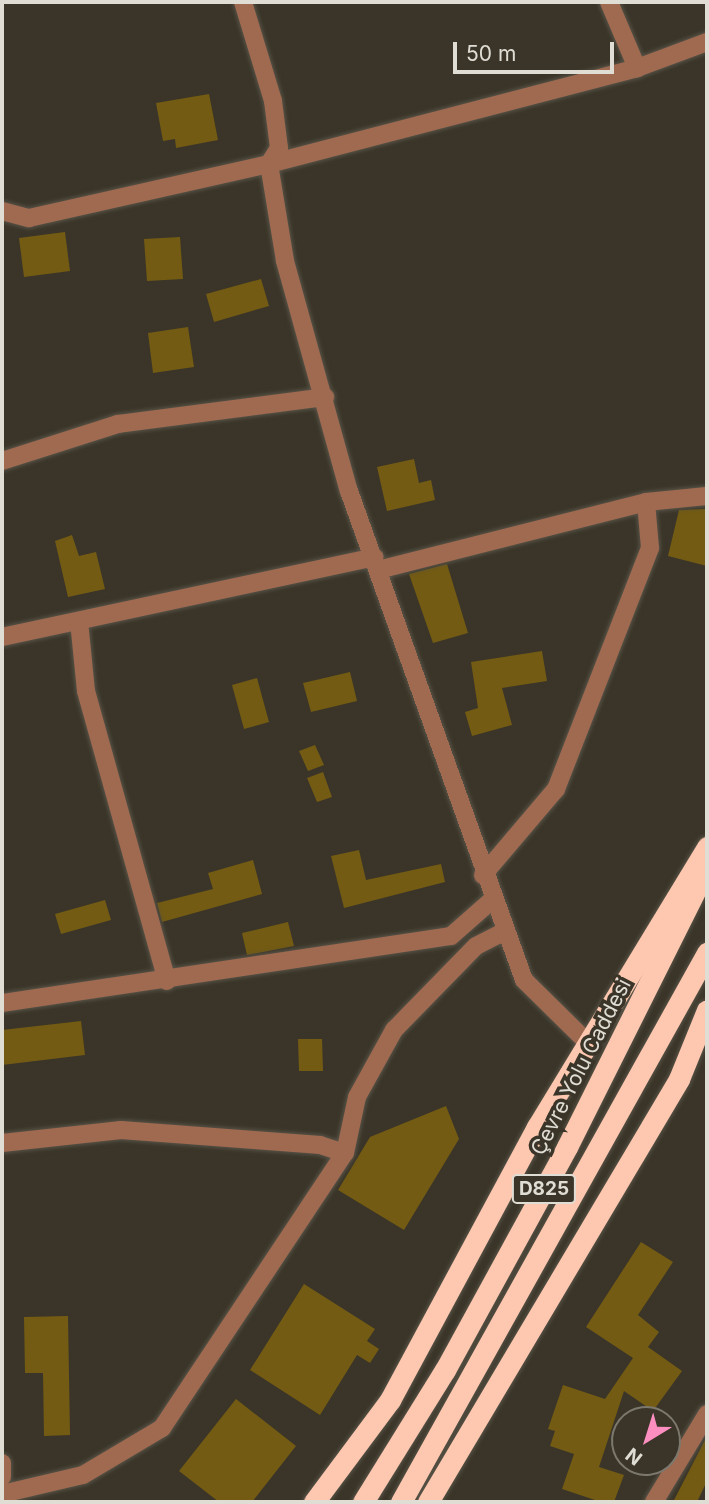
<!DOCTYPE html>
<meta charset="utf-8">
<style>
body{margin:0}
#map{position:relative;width:709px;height:1504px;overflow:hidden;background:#3a3528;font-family:Inter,sans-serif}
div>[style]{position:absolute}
.building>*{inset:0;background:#735b13}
.roads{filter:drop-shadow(0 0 2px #585347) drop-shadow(0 0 2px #585347)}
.minor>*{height:18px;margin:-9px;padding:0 9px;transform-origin:9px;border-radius:9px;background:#a06a51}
.highway>*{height:21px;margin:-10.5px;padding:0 10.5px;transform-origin:10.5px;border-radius:10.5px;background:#fec8b0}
span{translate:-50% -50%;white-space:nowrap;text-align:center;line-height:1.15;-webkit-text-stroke:7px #3a3528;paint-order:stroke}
.shield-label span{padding:2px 5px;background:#3a3528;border:2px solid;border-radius:5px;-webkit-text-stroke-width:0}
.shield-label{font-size:19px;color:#e0ddd5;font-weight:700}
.street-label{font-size:21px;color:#e0ddd5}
.frame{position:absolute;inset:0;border:4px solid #e0ddd5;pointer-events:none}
.north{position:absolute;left:611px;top:1406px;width:70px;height:70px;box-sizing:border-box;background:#3a3528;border:2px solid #7c786d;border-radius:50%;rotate:218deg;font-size:19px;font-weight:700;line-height:28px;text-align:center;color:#e0ddd5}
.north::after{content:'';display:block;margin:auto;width:24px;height:32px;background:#fd8ec0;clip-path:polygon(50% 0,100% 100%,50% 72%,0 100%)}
.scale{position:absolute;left:453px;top:42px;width:161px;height:32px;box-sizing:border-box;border:4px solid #e0ddd5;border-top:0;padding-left:9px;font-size:21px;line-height:24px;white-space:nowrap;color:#e0ddd5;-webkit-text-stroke:5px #3a3528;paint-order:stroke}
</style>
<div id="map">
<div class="building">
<i style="clip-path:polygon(209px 94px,218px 140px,176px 148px,175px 139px,163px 141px,156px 103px)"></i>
<i style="clip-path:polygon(65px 232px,70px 271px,24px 277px,19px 238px)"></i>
<i style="clip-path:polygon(180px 237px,183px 279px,147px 281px,144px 239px)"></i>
<i style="clip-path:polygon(261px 279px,269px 306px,214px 322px,206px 294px)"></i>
<i style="clip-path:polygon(188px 327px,194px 367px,153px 373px,148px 333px)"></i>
<i style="clip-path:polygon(414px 459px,419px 483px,431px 480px,435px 500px,387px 511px,377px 467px)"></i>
<i style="clip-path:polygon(707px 509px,707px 566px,668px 556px,679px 510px)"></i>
<i style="clip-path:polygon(72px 535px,79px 556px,96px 552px,105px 589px,68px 597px,55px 541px)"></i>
<i style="clip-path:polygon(447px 564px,468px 633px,433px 643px,409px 574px)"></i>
<i style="clip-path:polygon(542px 651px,547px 681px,502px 688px,512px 725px,472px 736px,465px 712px,478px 708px,471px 662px)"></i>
<i style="clip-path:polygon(350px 672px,357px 701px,311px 712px,303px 683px)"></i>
<i style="clip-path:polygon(257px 678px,269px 722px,244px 729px,232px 685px)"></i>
<i style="clip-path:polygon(315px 745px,324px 765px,308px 771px,299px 751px)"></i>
<i style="clip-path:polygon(323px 772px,332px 797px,317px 802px,307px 778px)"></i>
<i style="clip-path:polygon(359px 850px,366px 880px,441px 864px,445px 882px,344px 908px,331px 856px)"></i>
<i style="clip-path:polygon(253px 860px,262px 894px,162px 922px,157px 903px,213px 889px,208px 873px)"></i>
<i style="clip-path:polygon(105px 900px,111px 920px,61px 934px,55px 914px)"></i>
<i style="clip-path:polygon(288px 922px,294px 946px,247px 955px,242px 933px)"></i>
<i style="clip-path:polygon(81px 1021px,85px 1055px,2px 1065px,2px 1030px)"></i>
<i style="clip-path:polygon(298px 1039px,322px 1039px,323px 1071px,299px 1071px)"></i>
<i style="clip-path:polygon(446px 1106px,459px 1139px,404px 1230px,338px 1190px,370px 1137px)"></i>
<i style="clip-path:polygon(641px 1242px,673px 1262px,638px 1315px,659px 1332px,648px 1347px,682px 1371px,653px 1411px,624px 1391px,599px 1467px,624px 1475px,614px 1502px,601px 1502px,562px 1489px,574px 1454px,550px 1446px,555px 1431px,548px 1429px,563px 1385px,605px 1399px,633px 1358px,586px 1327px)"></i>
<i style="clip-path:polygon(304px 1284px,375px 1329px,367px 1341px,379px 1349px,370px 1363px,357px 1355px,320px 1415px,250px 1370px)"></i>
<i style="clip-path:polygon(68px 1316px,70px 1435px,44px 1436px,43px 1373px,25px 1373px,24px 1317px)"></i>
<i style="clip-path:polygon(236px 1399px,296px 1446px,252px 1502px,219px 1502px,179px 1471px)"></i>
<i style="clip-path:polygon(707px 1436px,707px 1481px,697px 1502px,673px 1502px)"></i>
</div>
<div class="roads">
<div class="minor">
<i style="left:243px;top:2px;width:103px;rotate:73.1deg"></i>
<i style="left:273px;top:101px;width:47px;rotate:82.7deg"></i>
<i style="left:279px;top:148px;width:19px;rotate:122deg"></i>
<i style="left:269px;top:164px;width:98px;rotate:80.6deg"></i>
<i style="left:285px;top:261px;width:239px;rotate:74.5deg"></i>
<i style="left:349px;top:491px;width:519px;rotate:70.31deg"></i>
<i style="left:524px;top:980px;width:91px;rotate:44.6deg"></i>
<i style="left:609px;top:2px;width:72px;rotate:67deg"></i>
<i style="left:2px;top:211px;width:28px;rotate:15deg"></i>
<i style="left:29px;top:218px;width:246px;rotate:-12.7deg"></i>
<i style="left:269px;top:164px;width:380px;rotate:-14.6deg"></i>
<i style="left:637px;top:68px;width:75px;rotate:-20.4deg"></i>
<i style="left:2px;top:461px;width:122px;rotate:-17.7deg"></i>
<i style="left:118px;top:424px;width:209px;rotate:-7.4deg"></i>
<i style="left:646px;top:502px;width:61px;rotate:-5.6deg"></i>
<i style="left:378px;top:570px;width:276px;rotate:-14.2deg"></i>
<i style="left:646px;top:502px;width:46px;rotate:85deg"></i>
<i style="left:650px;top:548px;width:259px;rotate:111.3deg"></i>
<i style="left:556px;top:789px;width:113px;rotate:130.3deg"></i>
<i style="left:79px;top:621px;width:70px;rotate:84.3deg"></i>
<i style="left:86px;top:691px;width:301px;rotate:74.4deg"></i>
<i style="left:2px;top:637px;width:381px;rotate:-12.1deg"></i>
<i style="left:2px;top:1003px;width:454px;rotate:-8.5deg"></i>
<i style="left:451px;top:936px;width:55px;rotate:-41.3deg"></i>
<i style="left:2px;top:1143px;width:120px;rotate:-6.2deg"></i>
<i style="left:121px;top:1130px;width:200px;rotate:4.3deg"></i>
<i style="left:320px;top:1145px;width:26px;rotate:18deg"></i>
<i style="left:2px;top:1463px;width:14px;rotate:90deg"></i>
<i style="left:2px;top:1494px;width:83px;rotate:-13.2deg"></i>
<i style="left:83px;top:1475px;width:92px;rotate:-30.7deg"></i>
<i style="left:162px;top:1428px;width:330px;rotate:-56.4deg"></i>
<i style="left:345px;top:1153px;width:57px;rotate:-77.9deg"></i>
<i style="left:357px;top:1097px;width:77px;rotate:-61.1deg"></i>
<i style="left:394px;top:1030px;width:117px;rotate:-45.7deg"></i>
<i style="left:476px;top:946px;width:33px;rotate:-27deg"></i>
<i style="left:654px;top:1502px;width:103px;rotate:-58.9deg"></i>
</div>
<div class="highway">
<i style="left:314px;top:1502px;width:127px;rotate:-53.3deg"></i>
<i style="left:390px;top:1400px;width:310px;rotate:-61.7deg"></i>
<i style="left:537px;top:1127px;width:328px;rotate:-58.7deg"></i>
<i style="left:363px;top:1502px;width:155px;rotate:-58.2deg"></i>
<i style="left:445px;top:1370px;width:254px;rotate:-61.3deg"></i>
<i style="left:567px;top:1147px;width:313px;rotate:-63.4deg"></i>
<i style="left:401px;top:1502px;width:629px;rotate:-60.87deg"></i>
<i style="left:428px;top:1502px;width:492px;rotate:-59.3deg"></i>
<i style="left:679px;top:1079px;width:74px;rotate:-67.9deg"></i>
</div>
</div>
<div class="shield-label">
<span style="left:544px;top:1189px">D825</span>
</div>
<div class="street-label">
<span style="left:581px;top:1067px;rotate:-63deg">Çevre Yolu Caddesi</span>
</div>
<div class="frame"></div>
<div class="north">N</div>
<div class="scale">50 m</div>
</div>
